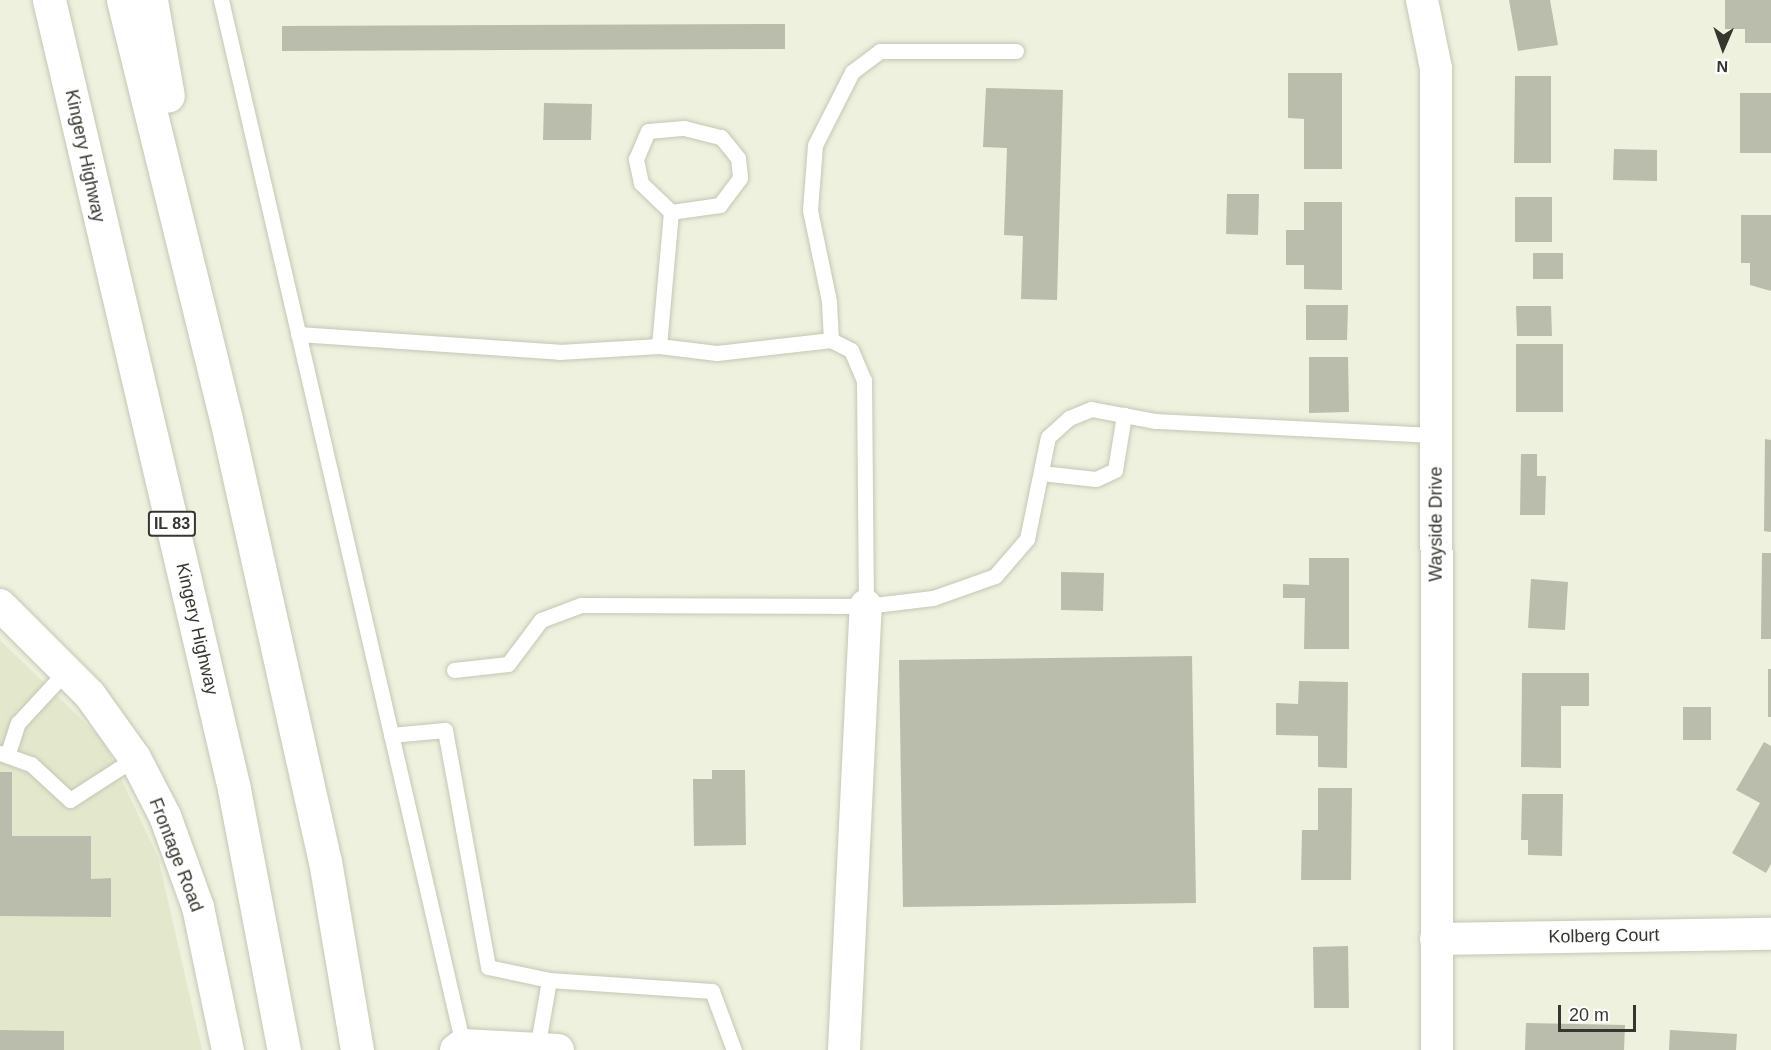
<!DOCTYPE html>
<style>
body{margin:0}
#map{position:relative;width:1771px;height:1050px;overflow:hidden;background:#edf1dd;font-family:Arial,sans-serif}
div>[style]{position:absolute}
.built>*{inset:0;background:#e3e8cd}
.building>*{inset:0;background:#babdab}
.roads{filter:drop-shadow(0 0 2px #c4c7b4) drop-shadow(0 0 2px #c4c7b4)}
.service>*{height:15px;margin:-7.5px;padding:0 7.5px;transform-origin:7.5px;border-radius:7.5px;background:#fff}
.minor>*{height:32px;margin:-16px;padding:0 16px;transform-origin:16px;border-radius:16px;background:#fff}
.trunk>*{height:33px;margin:-16.5px;padding:0 16.5px;transform-origin:16.5px;border-radius:16.5px;background:#fff}
span{translate:-50% -50%;white-space:nowrap;text-align:center;line-height:1.15;-webkit-text-stroke:6px #fff;paint-order:stroke}
.shield-label span{padding:2px 4px;background:#fff;border:2px solid;border-radius:4px;-webkit-text-stroke-width:0}
.shield-label{font-size:16px;color:#35372f;font-weight:700}
.street-label{font-size:18px;color:#35372f}
.north{position:absolute;left:1693px;top:18px;width:60px;height:60px;-webkit-text-stroke:4px #fff;paint-order:stroke;rotate:182deg;font-size:16px;font-weight:700;line-height:24px;text-align:center;color:#35372f}
.north::after{content:'';display:block;margin:auto;width:21px;height:27px;background:#35372f;clip-path:polygon(50% 0,100% 100%,50% 72%,0 100%)}
.scale{position:absolute;left:1558px;top:1005px;width:78px;height:27px;box-sizing:border-box;border:3px solid #35372f;border-top:0;padding-left:8px;font-size:18px;line-height:21px;white-space:nowrap;color:#35372f;-webkit-text-stroke:4px #fff;paint-order:stroke}
</style>
<div id="map">
<div class="built">
<i style="clip-path:polygon(0 640px,103px 740px,158px 857px,202px 1050px,0 1050px)"></i>
</div>
<div class="building">
<i style="clip-path:polygon(1509px 0,1550px 0,1558px 45px,1518px 51px)"></i>
<i style="clip-path:polygon(1725px 0,1771px 0,1771px 43px,1745px 43px,1745px 29px,1725px 29px)"></i>
<i style="clip-path:polygon(785px 24px,785px 49px,282px 51px,282px 26px)"></i>
<i style="clip-path:polygon(1288px 73px,1342px 73px,1342px 169px,1304px 169px,1304px 119px,1288px 118px)"></i>
<i style="clip-path:polygon(1515px 76px,1551px 76px,1551px 163px,1514px 163px)"></i>
<i style="clip-path:polygon(986px 88px,1063px 90px,1057px 300px,1021px 299px,1023px 236px,1004px 235px,1007px 148px,983px 147px)"></i>
<i style="clip-path:polygon(1740px 93px,1771px 93px,1771px 153px,1740px 153px)"></i>
<i style="clip-path:polygon(544px 103px,592px 104px,591px 140px,543px 140px)"></i>
<i style="clip-path:polygon(1614px 149px,1657px 150px,1657px 181px,1613px 180px)"></i>
<i style="clip-path:polygon(1227px 194px,1259px 194px,1258px 235px,1226px 234px)"></i>
<i style="clip-path:polygon(1515px 197px,1552px 197px,1552px 242px,1515px 242px)"></i>
<i style="clip-path:polygon(1304px 202px,1342px 202px,1342px 290px,1304px 289px,1304px 265px,1286px 265px,1286px 230px,1304px 230px)"></i>
<i style="clip-path:polygon(1741px 215px,1771px 215px,1771px 291px,1750px 285px,1750px 263px,1741px 263px)"></i>
<i style="clip-path:polygon(1533px 253px,1563px 253px,1563px 279px,1533px 279px)"></i>
<i style="clip-path:polygon(1306px 305px,1348px 305px,1347px 340px,1306px 340px)"></i>
<i style="clip-path:polygon(1516px 306px,1551px 306px,1552px 336px,1517px 336px)"></i>
<i style="clip-path:polygon(1516px 344px,1563px 344px,1563px 412px,1516px 412px)"></i>
<i style="clip-path:polygon(1309px 357px,1348px 357px,1349px 412px,1309px 413px)"></i>
<i style="clip-path:polygon(1765px 439px,1771px 440px,1771px 532px,1764px 531px)"></i>
<i style="clip-path:polygon(1521px 454px,1537px 454px,1537px 476px,1546px 476px,1545px 515px,1520px 515px)"></i>
<i style="clip-path:polygon(1762px 553px,1771px 553px,1771px 639px,1761px 639px)"></i>
<i style="clip-path:polygon(1309px 558px,1349px 558px,1349px 649px,1304px 649px,1305px 598px,1283px 598px,1283px 584px,1309px 585px)"></i>
<i style="clip-path:polygon(1061px 572px,1104px 573px,1103px 611px,1061px 610px)"></i>
<i style="clip-path:polygon(1531px 579px,1568px 582px,1565px 630px,1528px 628px)"></i>
<i style="clip-path:polygon(1192px 656px,1196px 903px,903px 907px,899px 660px)"></i>
<i style="clip-path:polygon(1768px 669px,1771px 669px,1771px 717px,1768px 717px)"></i>
<i style="clip-path:polygon(1522px 673px,1589px 673px,1589px 706px,1561px 706px,1561px 768px,1521px 767px)"></i>
<i style="clip-path:polygon(1299px 681px,1348px 682px,1347px 768px,1318px 767px,1318px 736px,1276px 735px,1276px 703px,1298px 704px)"></i>
<i style="clip-path:polygon(1683px 707px,1711px 707px,1711px 740px,1683px 740px)"></i>
<i style="clip-path:polygon(1764px 742px,1771px 746px,1771px 864px,1766px 873px,1732px 853px,1760px 803px,1736px 790px)"></i>
<i style="clip-path:polygon(712px 770px,745px 770px,746px 845px,694px 846px,693px 779px,712px 779px)"></i>
<i style="clip-path:polygon(0 772px,12px 772px,12px 836px,91px 836px,91px 879px,111px 878px,111px 917px,0 916px)"></i>
<i style="clip-path:polygon(1318px 788px,1352px 788px,1351px 880px,1301px 880px,1302px 830px,1318px 830px)"></i>
<i style="clip-path:polygon(1522px 794px,1563px 794px,1562px 856px,1528px 855px,1528px 840px,1521px 840px)"></i>
<i style="clip-path:polygon(1348px 946px,1349px 1008px,1314px 1008px,1313px 947px)"></i>
<i style="clip-path:polygon(1526px 1023px,1625px 1025px,1624px 1050px,1525px 1050px)"></i>
<i style="clip-path:polygon(0 1030px,64px 1031px,64px 1050px,0 1050px)"></i>
<i style="clip-path:polygon(1670px 1030px,1737px 1034px,1736px 1050px,1669px 1050px)"></i>
</div>
<div class="roads">
<div class="service">
<i style="left:221px;top:0;width:1073px;rotate:76.96deg"></i>
<i style="left:298px;top:334px;width:262px;rotate:3.9deg"></i>
<i style="left:559px;top:352px;width:100px;rotate:-3.4deg"></i>
<i style="left:659px;top:346px;width:135px;rotate:-84.9deg"></i>
<i style="left:671px;top:212px;width:42px;rotate:-136deg"></i>
<i style="left:641px;top:183px;width:25px;rotate:-102deg"></i>
<i style="left:636px;top:159px;width:30px;rotate:-67deg"></i>
<i style="left:648px;top:131px;width:36px;rotate:-5deg"></i>
<i style="left:684px;top:128px;width:38px;rotate:14deg"></i>
<i style="left:721px;top:137px;width:27px;rotate:51deg"></i>
<i style="left:738px;top:158px;width:20px;rotate:84deg"></i>
<i style="left:740px;top:178px;width:34px;rotate:127deg"></i>
<i style="left:720px;top:205px;width:49px;rotate:171.9deg"></i>
<i style="left:831px;top:340px;width:39px;rotate:-93deg"></i>
<i style="left:829px;top:301px;width:93px;rotate:-101.8deg"></i>
<i style="left:810px;top:210px;width:65px;rotate:-85.6deg"></i>
<i style="left:815px;top:145px;width:82px;rotate:-63.1deg"></i>
<i style="left:852px;top:72px;width:35px;rotate:-37deg"></i>
<i style="left:880px;top:51px;width:136px"></i>
<i style="left:659px;top:346px;width:58px;rotate:6.9deg"></i>
<i style="left:717px;top:353px;width:115px;rotate:-6.5deg"></i>
<i style="left:831px;top:340px;width:22px;rotate:27deg"></i>
<i style="left:851px;top:350px;width:33px;rotate:67deg"></i>
<i style="left:864px;top:380px;width:226px;rotate:89.5deg"></i>
<i style="left:1041px;top:473px;width:55px;rotate:6.2deg"></i>
<i style="left:1096px;top:479px;width:21px;rotate:-25deg"></i>
<i style="left:1115px;top:470px;width:56px;rotate:-80.7deg"></i>
<i style="left:454px;top:670px;width:54px;rotate:-6.3deg"></i>
<i style="left:508px;top:664px;width:55px;rotate:-53.1deg"></i>
<i style="left:541px;top:620px;width:43px;rotate:-20.6deg"></i>
<i style="left:581px;top:605px;width:285px;rotate:0.2deg"></i>
<i style="left:866px;top:606px;width:67px;rotate:-6.8deg"></i>
<i style="left:933px;top:598px;width:66px;rotate:-19.5deg"></i>
<i style="left:995px;top:576px;width:49px;rotate:-49.1deg"></i>
<i style="left:1027px;top:539px;width:104px;rotate:-78.4deg"></i>
<i style="left:1048px;top:437px;width:28px;rotate:-42deg"></i>
<i style="left:1069px;top:418px;width:24px;rotate:-22deg"></i>
<i style="left:1091px;top:409px;width:66px;rotate:10.5deg"></i>
<i style="left:1156px;top:421px;width:280px;rotate:2.9deg"></i>
<i style="left:391px;top:735px;width:54px;rotate:-5.3deg"></i>
<i style="left:445px;top:730px;width:241px;rotate:79.7deg"></i>
<i style="left:488px;top:967px;width:62px;rotate:12deg"></i>
<i style="left:549px;top:980px;width:163px;rotate:3.9deg"></i>
<i style="left:712px;top:991px;width:63px;rotate:69.6deg"></i>
<i style="left:0;top:753px;width:33px;rotate:20deg"></i>
<i style="left:31px;top:764px;width:53px;rotate:42.7deg"></i>
<i style="left:70px;top:800px;width:77px;rotate:-32.9deg"></i>
<i style="left:8px;top:753px;width:32px;rotate:-72deg"></i>
<i style="left:18px;top:723px;width:71px;rotate:-47.3deg"></i>
<i style="left:537px;top:1049px;width:70px;rotate:-80.1deg"></i>
</div>
<div class="minor">
<i style="left:1422px;top:0;width:69px;rotate:78.4deg"></i>
<i style="left:1436px;top:68px;width:982px;rotate:89.94deg"></i>
<i style="left:0;top:605px;width:127px;rotate:45deg"></i>
<i style="left:90px;top:695px;width:77px;rotate:54.5deg"></i>
<i style="left:135px;top:758px;width:65px;rotate:62.7deg"></i>
<i style="left:165px;top:816px;width:97px;rotate:70.1deg"></i>
<i style="left:198px;top:907px;width:146px;rotate:78.2deg"></i>
<i style="left:1436px;top:939px;width:335px;rotate:-0.9deg"></i>
<i style="left:456px;top:1050px;width:9px;rotate:-36deg"></i>
<i style="left:463px;top:1045px;width:95px;rotate:3deg"></i>
<i style="left:844px;top:1050px;width:445px;rotate:-87.2deg"></i>
</div>
<div class="trunk">
<i style="left:49px;top:0;width:810px;rotate:76.8deg"></i>
<i style="left:234px;top:789px;width:266px;rotate:79.2deg"></i>
<i style="left:123px;top:0;width:431px;rotate:76.2deg"></i>
<i style="left:226px;top:419px;width:453px;rotate:77.4deg"></i>
<i style="left:325px;top:861px;width:192px;rotate:80.4deg"></i>
<i style="left:151px;top:0;width:97px;rotate:80deg"></i>
</div>
</div>
<div class="shield-label">
<span style="left:172px;top:524px">IL 83</span>
</div>
<div class="street-label">
<span style="left:85px;top:156px;rotate:78deg">Kingery Highway</span>
<span style="left:1436px;top:524px;rotate:-90deg">Wayside Drive</span>
<span style="left:197px;top:629px;rotate:77deg">Kingery Highway</span>
<span style="left:176px;top:855px;rotate:69deg">Frontage Road</span>
<span style="left:1604px;top:936px;rotate:-1deg">Kolberg Court</span>
</div>
<div class="north">N</div>
<div class="scale">20 m</div>
</div>
